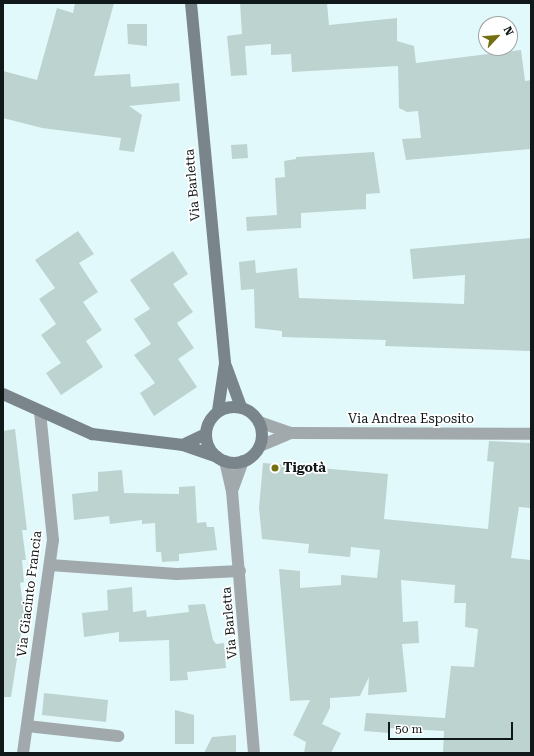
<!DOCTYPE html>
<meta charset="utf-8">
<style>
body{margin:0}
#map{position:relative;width:534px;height:756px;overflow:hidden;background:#e2f9fc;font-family:"Roboto Serif",serif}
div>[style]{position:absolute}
.building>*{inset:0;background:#bdd3d0}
.minor>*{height:12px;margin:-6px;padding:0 6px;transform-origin:6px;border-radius:6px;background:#a1a9ad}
.tertiary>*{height:12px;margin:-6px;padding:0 6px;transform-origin:6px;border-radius:6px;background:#a1a9ad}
.secondary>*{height:12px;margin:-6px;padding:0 6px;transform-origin:6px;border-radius:6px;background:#79858a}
.secondary>.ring{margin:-6px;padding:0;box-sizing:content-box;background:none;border:12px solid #79858a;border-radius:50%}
.dots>*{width:11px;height:11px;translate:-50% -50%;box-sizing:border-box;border:2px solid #fff;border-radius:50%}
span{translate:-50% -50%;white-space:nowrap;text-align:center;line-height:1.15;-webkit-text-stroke:3.5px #fff;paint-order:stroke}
.street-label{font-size:13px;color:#101819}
.poi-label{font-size:13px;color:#101819;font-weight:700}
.left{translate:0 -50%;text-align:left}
.frame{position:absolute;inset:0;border:4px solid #101819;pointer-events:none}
.north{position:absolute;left:478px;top:16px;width:40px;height:40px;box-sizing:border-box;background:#fff;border:1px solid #9fa3a3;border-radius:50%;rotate:64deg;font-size:11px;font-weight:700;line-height:16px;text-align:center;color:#101819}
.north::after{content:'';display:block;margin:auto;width:14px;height:18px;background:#746f10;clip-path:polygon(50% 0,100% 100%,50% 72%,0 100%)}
.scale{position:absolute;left:388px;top:722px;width:125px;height:18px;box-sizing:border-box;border:2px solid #101819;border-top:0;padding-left:5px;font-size:12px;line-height:14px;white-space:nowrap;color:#101819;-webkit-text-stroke:3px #fff;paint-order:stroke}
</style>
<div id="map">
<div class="building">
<i style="clip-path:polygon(75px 3px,114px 3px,94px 76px,130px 74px,131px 87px,179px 83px,180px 101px,129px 106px,142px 115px,134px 152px,119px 150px,121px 138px,42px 128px,3px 118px,3px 71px,37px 80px,57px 8px,73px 13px)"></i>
<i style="clip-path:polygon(240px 3px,327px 3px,329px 25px,397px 18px,397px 41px,414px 46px,416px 63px,521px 50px,525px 81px,531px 80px,531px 149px,406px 160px,402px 139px,421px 138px,418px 111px,407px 112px,399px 108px,398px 66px,292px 72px,291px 54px,271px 55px,271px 44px,245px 46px,247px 75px,231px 76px,227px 36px,242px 34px)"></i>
<i style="clip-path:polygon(127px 24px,147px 24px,147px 46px,128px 44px)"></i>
<i style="clip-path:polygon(247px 144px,248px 158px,232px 159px,231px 145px)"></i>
<i style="clip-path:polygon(374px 152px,380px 193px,366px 194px,366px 209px,301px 213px,301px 228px,247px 231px,246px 217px,277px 215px,275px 178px,285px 177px,284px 161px,296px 159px,296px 157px)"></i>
<i style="clip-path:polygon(78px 231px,94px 254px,79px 263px,98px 292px,83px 302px,102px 330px,86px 341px,103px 367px,61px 395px,46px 373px,61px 363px,41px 335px,56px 324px,39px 299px,55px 288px,35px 260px)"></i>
<i style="clip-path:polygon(531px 238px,531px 351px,385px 346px,386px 340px,282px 337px,282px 331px,255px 328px,254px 289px,241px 290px,239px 262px,255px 260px,256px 273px,297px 268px,299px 298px,464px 304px,465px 275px,413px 279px,410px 249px)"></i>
<i style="clip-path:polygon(173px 251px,188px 274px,173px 284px,193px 312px,177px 323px,194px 348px,178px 359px,197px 387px,154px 416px,140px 393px,155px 383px,134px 355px,151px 344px,134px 319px,150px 309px,130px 280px)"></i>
<i style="clip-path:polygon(15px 429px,27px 530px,22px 530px,26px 560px,22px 560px,24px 582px,20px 583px,24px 613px,11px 697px,3px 697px,3px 431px)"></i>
<i style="clip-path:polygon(489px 441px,531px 443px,531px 508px,519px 507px,511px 558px,531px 560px,531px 753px,443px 753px,444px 731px,389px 728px,389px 733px,364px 731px,366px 713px,445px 718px,451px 666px,474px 667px,478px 629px,465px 627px,466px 603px,454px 603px,455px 585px,401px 580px,403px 622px,418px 621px,419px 643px,402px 644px,407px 692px,368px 695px,369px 677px,360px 696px,330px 698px,330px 708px,322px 724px,341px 733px,331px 753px,304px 753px,306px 742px,293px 735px,310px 700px,290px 701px,279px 569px,300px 571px,300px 588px,341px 585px,341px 575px,377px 578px,380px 550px,351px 547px,350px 557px,308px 553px,309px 544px,262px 539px,259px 508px,263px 463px,388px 474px,384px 519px,488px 529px,494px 462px,487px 461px)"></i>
<i style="clip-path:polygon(122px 470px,124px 493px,179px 494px,179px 487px,195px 486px,197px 523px,206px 522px,207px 527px,214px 527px,217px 550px,179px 554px,179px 561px,162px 562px,161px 552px,156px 552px,155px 523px,142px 524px,142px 520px,110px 524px,109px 516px,74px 520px,72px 494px,98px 491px,98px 472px)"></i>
<i style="clip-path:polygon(132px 587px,133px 612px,146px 610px,147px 617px,189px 612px,188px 605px,205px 604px,213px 640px,216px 644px,224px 643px,226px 668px,187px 672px,188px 680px,170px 681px,169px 640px,119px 642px,119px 632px,84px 637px,82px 613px,108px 610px,107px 590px)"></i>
<i style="clip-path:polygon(44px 693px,108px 700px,106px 722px,42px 715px)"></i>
<i style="clip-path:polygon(175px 710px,194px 715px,194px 744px,175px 744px)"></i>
<i style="clip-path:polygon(236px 735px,236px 753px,204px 753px,212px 737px)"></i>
</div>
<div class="minor">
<i style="left:259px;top:422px;width:34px;rotate:19deg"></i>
<i style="left:291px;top:433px;width:240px;rotate:0.2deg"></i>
<i style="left:260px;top:446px;width:34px;rotate:-23deg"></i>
<i style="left:50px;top:565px;width:127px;rotate:4.1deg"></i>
<i style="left:177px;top:574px;width:63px;rotate:-2.7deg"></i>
<i style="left:27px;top:726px;width:92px;rotate:6.3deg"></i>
<i style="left:23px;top:753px;width:215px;rotate:-82deg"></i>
<i style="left:53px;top:540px;width:128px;rotate:-95.8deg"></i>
</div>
<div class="tertiary">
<i style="left:225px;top:461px;width:31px;rotate:77deg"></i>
<i style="left:232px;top:491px;width:263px;rotate:85.2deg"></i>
<i style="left:232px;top:491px;width:32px;rotate:-70deg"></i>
</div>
<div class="secondary">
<i style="left:191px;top:3px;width:362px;rotate:84.6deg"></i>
<i style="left:225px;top:363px;width:49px;rotate:98.3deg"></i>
<i style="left:226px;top:366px;width:44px;rotate:69.9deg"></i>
<i style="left:3px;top:394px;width:98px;rotate:24.2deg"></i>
<i style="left:92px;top:434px;width:92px;rotate:6.9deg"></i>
<i style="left:183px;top:445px;width:36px;rotate:19deg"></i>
<i class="ring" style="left:206px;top:407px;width:44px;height:44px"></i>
<i style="left:183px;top:445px;width:25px;rotate:-26deg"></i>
</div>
<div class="dots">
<i style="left:275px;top:468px;background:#746f10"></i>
</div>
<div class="street-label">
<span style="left:193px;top:185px;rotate:-95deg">Via Barletta</span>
<span style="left:411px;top:419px">Via Andrea Esposito</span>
<span style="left:30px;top:594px;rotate:-83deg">Via Giacinto Francia</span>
<span style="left:230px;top:623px;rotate:-95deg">Via Barletta</span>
</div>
<div class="poi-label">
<span class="left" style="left:283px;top:468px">Tigotà</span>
</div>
<div class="frame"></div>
<div class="north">N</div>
<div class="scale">50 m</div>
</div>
